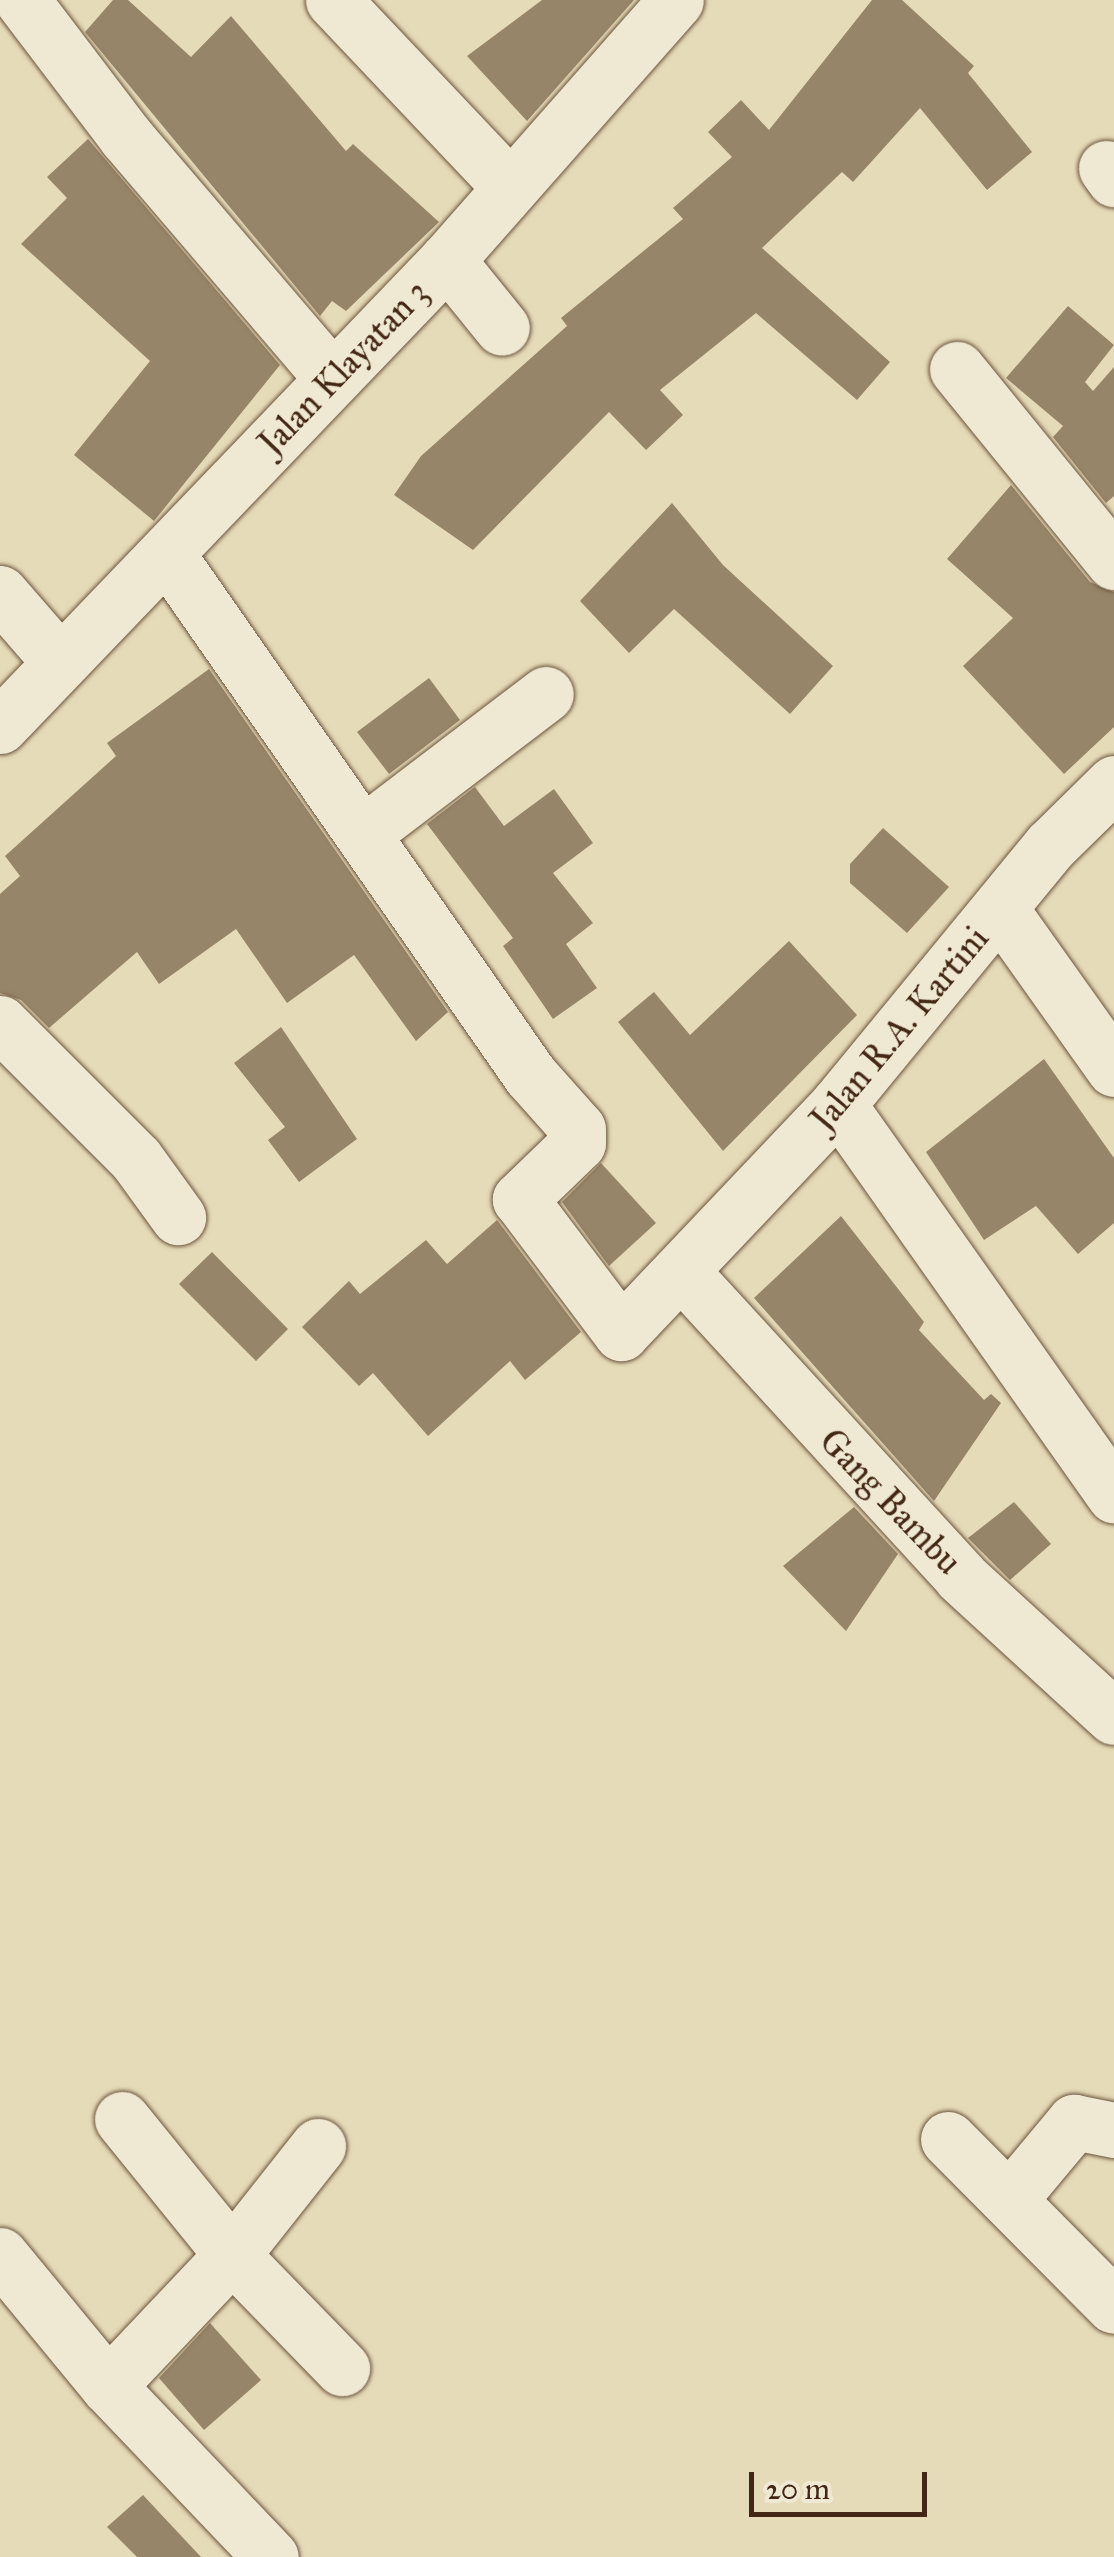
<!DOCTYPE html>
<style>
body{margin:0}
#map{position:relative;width:1114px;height:2557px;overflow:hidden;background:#e6dbb9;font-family:"IM FELL Great Primer",serif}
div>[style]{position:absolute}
.building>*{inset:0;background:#97856a}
.roads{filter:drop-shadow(0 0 2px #6b553d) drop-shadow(0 0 2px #6b553d)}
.minor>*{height:55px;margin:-27.5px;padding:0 27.5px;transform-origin:27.5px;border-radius:27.5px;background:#efe8d2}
span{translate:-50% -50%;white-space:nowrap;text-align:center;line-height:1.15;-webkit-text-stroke:8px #efe8d2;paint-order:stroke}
.street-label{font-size:35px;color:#422814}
.scale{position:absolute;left:749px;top:2472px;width:178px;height:45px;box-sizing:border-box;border:5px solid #422814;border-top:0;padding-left:12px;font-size:30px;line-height:35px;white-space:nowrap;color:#422814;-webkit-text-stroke:8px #efe8d2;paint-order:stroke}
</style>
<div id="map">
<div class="building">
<i style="clip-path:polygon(113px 0,128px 0,191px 57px,231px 16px,346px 151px,353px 144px,439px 222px,346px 311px,332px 301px,320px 316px,85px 32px)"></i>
<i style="clip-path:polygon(542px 0,634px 0,527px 121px,467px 56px)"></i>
<i style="clip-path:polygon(872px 0,902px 0,974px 66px,968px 73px,1032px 152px,987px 190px,920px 108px,853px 182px,842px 172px,762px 248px,890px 362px,857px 400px,756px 313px,660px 390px,683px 415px,646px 450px,609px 412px,473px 550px,394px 495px,421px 456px,567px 326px,561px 318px,683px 219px,673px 208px,732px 157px,708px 132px,741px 100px,769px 130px)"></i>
<i style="clip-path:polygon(88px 139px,280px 365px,154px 521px,74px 455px,150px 361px,21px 244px,67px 198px,47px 177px)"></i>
<i style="clip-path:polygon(1068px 306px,1114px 345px,1085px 382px,1093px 391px,1114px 367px,1114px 496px,1106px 503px,1053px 437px,1063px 426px,1006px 378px)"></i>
<i style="clip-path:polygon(1011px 485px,1090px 582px,1114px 592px,1114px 727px,1064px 774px,963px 666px,1013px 618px,947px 559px)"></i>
<i style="clip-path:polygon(672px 503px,723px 565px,833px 666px,790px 714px,674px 609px,629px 653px,580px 601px)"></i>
<i style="clip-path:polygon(209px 669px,448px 1012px,416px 1041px,354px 955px,287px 1003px,236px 929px,159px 984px,137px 952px,49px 1028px,21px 1000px,0 993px,0 894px,20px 876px,5px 856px,116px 756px,107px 743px)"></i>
<i style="clip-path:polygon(429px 678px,460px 720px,389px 774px,357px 732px)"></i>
<i style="clip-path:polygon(475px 787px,504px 826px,554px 789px,593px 843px,553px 873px,593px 923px,566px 944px,597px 988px,553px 1019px,503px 946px,513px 938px,427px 824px)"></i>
<i style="clip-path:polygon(883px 828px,949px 887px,907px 933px,850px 883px,850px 864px)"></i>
<i style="clip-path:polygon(789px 941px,857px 1015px,723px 1151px,618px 1022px,654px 992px,690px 1035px)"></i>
<i style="clip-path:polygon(281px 1027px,357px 1139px,299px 1182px,268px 1140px,285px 1127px,234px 1063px)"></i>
<i style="clip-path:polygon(1044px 1059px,1114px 1158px,1114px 1223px,1078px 1254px,1036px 1206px,984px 1240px,926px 1152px)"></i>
<i style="clip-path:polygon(601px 1163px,656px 1223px,609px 1266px,562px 1202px)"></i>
<i style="clip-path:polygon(841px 1216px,924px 1322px,919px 1330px,984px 1400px,991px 1394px,1001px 1403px,934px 1501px,754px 1298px)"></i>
<i style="clip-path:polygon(497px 1220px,581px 1332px,525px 1380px,510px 1361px,428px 1436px,373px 1373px,359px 1386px,302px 1327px,349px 1281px,360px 1294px,426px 1240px,447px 1264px)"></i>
<i style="clip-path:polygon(212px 1252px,288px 1329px,256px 1361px,179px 1284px)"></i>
<i style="clip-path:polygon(1014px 1502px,1051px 1544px,1010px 1580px,968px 1538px)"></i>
<i style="clip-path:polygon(854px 1507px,898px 1554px,846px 1631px,783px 1566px)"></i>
<i style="clip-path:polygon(210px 2323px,261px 2380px,204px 2430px,159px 2378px)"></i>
<i style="clip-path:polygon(143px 2495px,201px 2557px,137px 2557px,107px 2527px)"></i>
</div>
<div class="roads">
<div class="minor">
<i style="left:22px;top:0;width:172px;rotate:52.8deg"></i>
<i style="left:126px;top:137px;width:317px;rotate:49.5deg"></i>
<i style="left:333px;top:0;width:257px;rotate:46.6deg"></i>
<i style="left:1106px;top:168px;width:14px;rotate:54deg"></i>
<i style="left:447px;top:260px;width:87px;rotate:51deg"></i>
<i style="left:957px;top:369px;width:249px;rotate:50.9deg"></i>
<i style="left:167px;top:554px;width:635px;rotate:55.13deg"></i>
<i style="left:530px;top:1075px;width:72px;rotate:48.4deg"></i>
<i style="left:578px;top:1129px;width:14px;rotate:90deg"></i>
<i style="left:578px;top:1143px;width:81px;rotate:136deg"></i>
<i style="left:520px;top:1199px;width:168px;rotate:53deg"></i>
<i style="left:621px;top:1333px;width:315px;rotate:-46.5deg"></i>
<i style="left:838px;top:1104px;width:334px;rotate:-50.6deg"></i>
<i style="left:1050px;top:846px;width:90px;rotate:-44.5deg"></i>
<i style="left:0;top:593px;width:91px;rotate:49deg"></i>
<i style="left:0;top:726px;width:646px;rotate:-46.19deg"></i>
<i style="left:447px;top:260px;width:346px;rotate:-48.6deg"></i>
<i style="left:366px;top:831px;width:226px;rotate:-37.3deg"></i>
<i style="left:1001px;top:910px;width:195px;rotate:54.6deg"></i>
<i style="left:0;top:1023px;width:192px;rotate:45deg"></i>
<i style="left:136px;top:1159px;width:72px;rotate:54.1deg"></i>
<i style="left:838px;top:1104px;width:479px;rotate:54.8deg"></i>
<i style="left:682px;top:1272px;width:413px;rotate:47.5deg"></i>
<i style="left:961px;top:1577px;width:207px;rotate:42.5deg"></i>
<i style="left:122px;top:2119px;width:175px;rotate:51deg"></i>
<i style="left:232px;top:2255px;width:158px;rotate:45.8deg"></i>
<i style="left:948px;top:2139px;width:235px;rotate:45.2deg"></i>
<i style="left:1009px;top:2200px;width:102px;rotate:-50.2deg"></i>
<i style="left:1074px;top:2122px;width:41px;rotate:11.3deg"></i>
<i style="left:0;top:2255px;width:170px;rotate:50.5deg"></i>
<i style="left:108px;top:2386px;width:236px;rotate:46.4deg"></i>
<i style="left:108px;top:2386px;width:180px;rotate:-46.6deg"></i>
<i style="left:232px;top:2255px;width:139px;rotate:-51.7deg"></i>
</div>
</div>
<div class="street-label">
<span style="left:344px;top:368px;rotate:-46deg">Jalan Klayatan 3</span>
<span style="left:900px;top:1029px;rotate:-50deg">Jalan R.A. Kartini</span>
<span style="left:890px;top:1502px;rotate:46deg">Gang Bambu</span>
</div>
<div class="scale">20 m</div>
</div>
